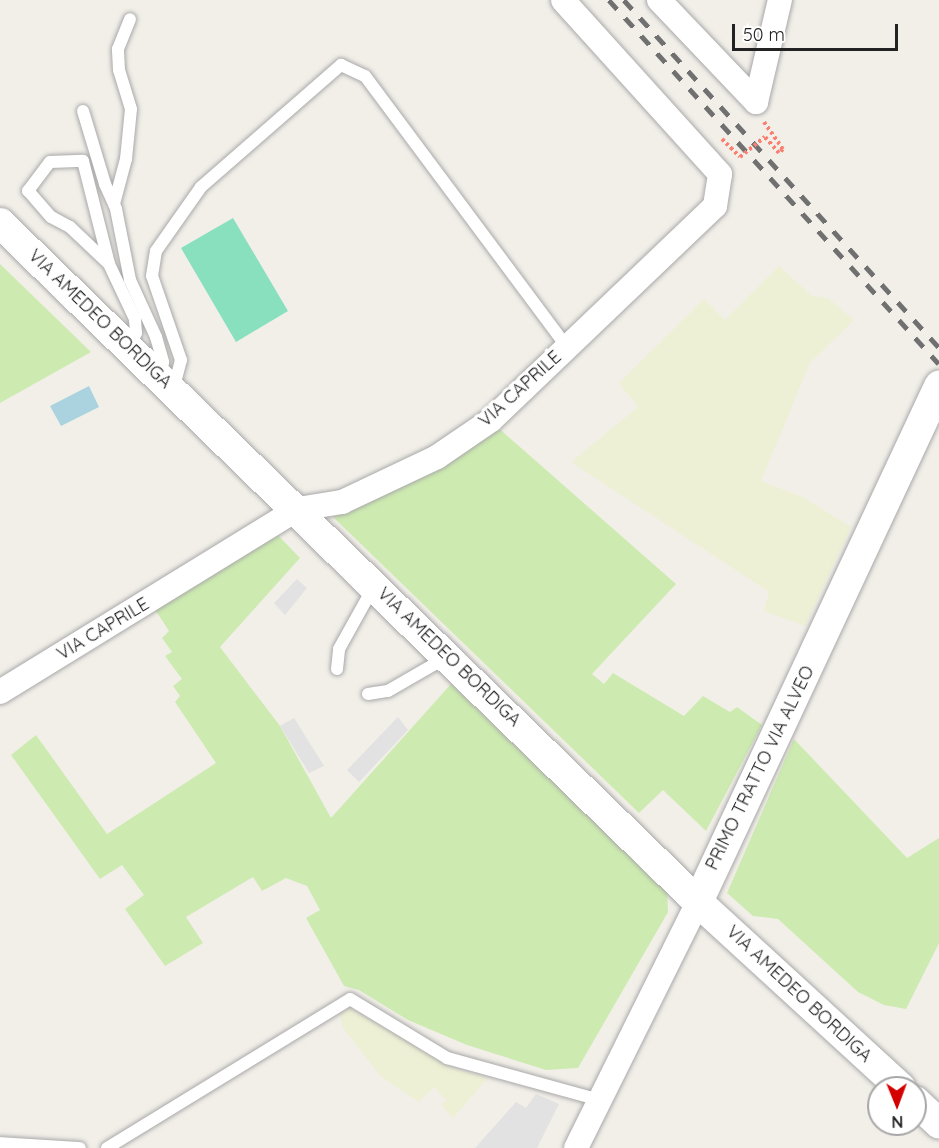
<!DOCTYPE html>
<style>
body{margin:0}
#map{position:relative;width:939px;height:1148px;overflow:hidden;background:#f2efe9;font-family:Quicksand,sans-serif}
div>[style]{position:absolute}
.farmland>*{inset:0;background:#eef0d5}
.grass>*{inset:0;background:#cdebb0}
.pitch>*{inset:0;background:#88e0be}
.parking>*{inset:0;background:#e2e2e2}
.water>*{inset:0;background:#aad3df}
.path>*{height:4px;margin-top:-2px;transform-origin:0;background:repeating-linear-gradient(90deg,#fa8072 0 3px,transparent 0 6px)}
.roads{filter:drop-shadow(0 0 2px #a9a9a9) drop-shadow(0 0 2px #a9a9a9)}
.service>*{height:12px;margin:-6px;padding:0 6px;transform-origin:6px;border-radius:6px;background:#fff}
.minor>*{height:24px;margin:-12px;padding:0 12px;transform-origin:12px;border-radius:12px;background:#fff}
.tertiary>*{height:30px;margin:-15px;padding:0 15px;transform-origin:15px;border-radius:15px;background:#fff}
.rail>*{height:4.5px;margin-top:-2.25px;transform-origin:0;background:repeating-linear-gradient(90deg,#707070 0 12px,transparent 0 24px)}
.path-bridge>*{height:4px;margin-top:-2px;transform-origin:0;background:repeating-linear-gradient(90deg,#fa8072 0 3px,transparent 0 6px)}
span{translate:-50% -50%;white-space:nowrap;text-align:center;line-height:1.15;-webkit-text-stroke:6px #fff;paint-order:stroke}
.street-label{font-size:18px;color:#222}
.north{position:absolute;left:867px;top:1076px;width:60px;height:60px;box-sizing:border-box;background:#fff;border:2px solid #a7a7a7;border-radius:50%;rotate:179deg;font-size:16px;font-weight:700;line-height:24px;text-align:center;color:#222}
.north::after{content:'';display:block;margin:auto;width:21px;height:27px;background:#d40000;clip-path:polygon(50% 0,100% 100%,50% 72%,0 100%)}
.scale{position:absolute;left:732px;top:24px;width:166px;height:27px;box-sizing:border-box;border:3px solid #222;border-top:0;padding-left:8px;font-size:18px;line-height:21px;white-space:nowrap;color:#222;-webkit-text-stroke:4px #fff;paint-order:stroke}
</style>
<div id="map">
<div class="farmland">
<i style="clip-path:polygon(779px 266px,812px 296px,828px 298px,854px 320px,810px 363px,761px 481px,803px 497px,851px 527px,805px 626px,764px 611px,769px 592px,571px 462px,638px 407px,619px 383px,704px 299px,725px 320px)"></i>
<i style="clip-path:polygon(350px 1008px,453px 1068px,488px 1078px,453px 1118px,441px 1105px,446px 1100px,434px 1087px,419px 1102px,381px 1077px,343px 1028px,340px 1013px)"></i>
</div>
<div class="grass">
<i style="clip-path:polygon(0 264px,91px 352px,0 403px)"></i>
<i style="clip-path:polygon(495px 425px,676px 584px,592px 674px,604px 684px,613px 673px,684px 716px,703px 696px,730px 712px,737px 707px,762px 725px,706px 831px,663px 790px,639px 813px,333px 517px,401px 487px)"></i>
<i style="clip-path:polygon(272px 529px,300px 558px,220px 647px,280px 726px,331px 818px,451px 684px,667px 890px,668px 912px,578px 1068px,546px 1070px,467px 1045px,408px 1020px,359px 990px,344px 986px,306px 918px,320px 910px,307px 886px,286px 878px,262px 891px,253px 877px,186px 917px,203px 943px,165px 966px,125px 909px,144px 895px,122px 865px,100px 879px,11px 755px,36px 735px,107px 834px,216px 763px,175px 702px,180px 696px,173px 686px,182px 679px,165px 656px,172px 652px,162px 638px,169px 631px,154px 608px)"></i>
<i style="clip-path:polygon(794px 739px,907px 858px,939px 838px,939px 943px,906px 1009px,884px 1005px,858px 992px,778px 919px,753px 916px,727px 893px)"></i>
</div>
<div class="pitch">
<i style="clip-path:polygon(233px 218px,288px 311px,236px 342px,181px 248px)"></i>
</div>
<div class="parking">
<i style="clip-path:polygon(297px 579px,307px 588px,285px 615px,274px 603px)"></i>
<i style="clip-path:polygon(398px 717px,408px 730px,359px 782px,347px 770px)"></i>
<i style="clip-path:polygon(294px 718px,324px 766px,309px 773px,280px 726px)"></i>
<i style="clip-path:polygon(536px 1094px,559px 1104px,537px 1148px,475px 1148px,516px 1102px,526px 1108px)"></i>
</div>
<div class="water">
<i style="clip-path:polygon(89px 386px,99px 407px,61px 426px,50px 406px)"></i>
</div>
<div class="path">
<i style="left:764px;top:122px;width:33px;rotate:55deg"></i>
<i style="left:783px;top:149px;width:6px;rotate:135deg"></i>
<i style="left:779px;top:153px;width:21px;rotate:-131deg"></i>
<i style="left:722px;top:139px;width:25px;rotate:45deg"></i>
</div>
<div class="roads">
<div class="service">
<i style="left:83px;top:111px;width:76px;rotate:73.2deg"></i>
<i style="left:105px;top:184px;width:27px;rotate:66deg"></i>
<i style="left:116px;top:209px;width:72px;rotate:78.8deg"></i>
<i style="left:130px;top:280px;width:63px;rotate:65.5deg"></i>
<i style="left:156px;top:337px;width:26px;rotate:74deg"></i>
<i style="left:163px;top:362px;width:15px;rotate:101deg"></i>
<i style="left:114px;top:204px;width:47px;rotate:-75.1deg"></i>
<i style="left:126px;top:159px;width:50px;rotate:-84.3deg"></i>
<i style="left:131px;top:109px;width:41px;rotate:-107.1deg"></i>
<i style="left:119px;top:70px;width:21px;rotate:-93deg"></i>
<i style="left:118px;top:49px;width:32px;rotate:-68deg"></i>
<i style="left:109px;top:264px;width:54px;rotate:-136.5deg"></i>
<i style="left:70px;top:227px;width:21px;rotate:-152deg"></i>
<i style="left:51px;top:217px;width:35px;rotate:-131deg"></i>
<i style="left:28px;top:191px;width:36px;rotate:-53deg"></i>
<i style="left:50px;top:162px;width:33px;rotate:-2deg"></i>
<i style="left:83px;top:161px;width:106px;rotate:75.8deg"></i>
<i style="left:109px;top:264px;width:61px;rotate:64.7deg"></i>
<i style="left:135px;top:319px;width:14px;rotate:86deg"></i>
<i style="left:136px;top:333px;width:15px;rotate:118deg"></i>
<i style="left:173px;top:390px;width:31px;rotate:-75deg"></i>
<i style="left:181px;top:360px;width:89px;rotate:-109deg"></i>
<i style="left:152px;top:276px;width:25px;rotate:-81deg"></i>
<i style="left:156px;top:251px;width:78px;rotate:-54.9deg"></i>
<i style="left:201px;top:187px;width:186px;rotate:-41.1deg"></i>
<i style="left:341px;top:65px;width:26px;rotate:25deg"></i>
<i style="left:365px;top:76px;width:338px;rotate:53.3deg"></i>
<i style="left:337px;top:669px;width:20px;rotate:-84deg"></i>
<i style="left:339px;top:649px;width:72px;rotate:-60.9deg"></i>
<i style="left:368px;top:694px;width:20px;rotate:-9deg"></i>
<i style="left:388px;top:691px;width:68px;rotate:-30deg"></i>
<i style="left:0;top:1143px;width:80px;rotate:3.6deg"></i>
<i style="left:107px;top:1148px;width:285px;rotate:-31.5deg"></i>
<i style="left:350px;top:999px;width:114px;rotate:31.3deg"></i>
<i style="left:447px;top:1058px;width:159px;rotate:15.4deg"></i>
</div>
<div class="minor">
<i style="left:659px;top:0;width:141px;rotate:46.4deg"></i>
<i style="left:756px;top:102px;width:105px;rotate:-76.8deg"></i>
<i style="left:0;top:692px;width:350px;rotate:-31.6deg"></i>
<i style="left:298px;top:509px;width:45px;rotate:-9deg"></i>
<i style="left:342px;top:502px;width:105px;rotate:-25.3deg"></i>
<i style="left:437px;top:457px;width:65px;rotate:-34.4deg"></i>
<i style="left:491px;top:420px;width:310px;rotate:-43.7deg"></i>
<i style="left:715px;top:206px;width:32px;rotate:-81deg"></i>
<i style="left:720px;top:174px;width:234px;rotate:-132.1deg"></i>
<i style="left:576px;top:1148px;width:275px;rotate:-63.6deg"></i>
</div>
<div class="tertiary">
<i style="left:0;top:223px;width:974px;rotate:44.21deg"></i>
<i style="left:698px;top:902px;width:275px;rotate:42.5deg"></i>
<i style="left:698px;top:902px;width:570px;rotate:-64.96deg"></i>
<i style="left:915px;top:1101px;width:33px;rotate:43deg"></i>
</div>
</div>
<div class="rail">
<i style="left:609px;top:0;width:491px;rotate:47.8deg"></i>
<i style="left:624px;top:0;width:469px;rotate:47.8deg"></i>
</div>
<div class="path-bridge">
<i style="left:740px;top:157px;width:32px;rotate:-39deg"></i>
</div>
<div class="street-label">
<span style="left:100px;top:319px;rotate:44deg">VIA AMEDEO BORDIGA</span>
<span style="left:520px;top:389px;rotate:-42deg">VIA CAPRILE</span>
<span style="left:103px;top:629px;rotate:-31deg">VIA CAPRILE</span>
<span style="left:449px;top:657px;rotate:44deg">VIA AMEDEO BORDIGA</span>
<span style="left:760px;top:768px;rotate:-64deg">PRIMO TRATTO VIA ALVEO</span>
<span style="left:799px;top:994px;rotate:43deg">VIA AMEDEO BORDIGA</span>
</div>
<div class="north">N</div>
<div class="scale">50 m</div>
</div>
